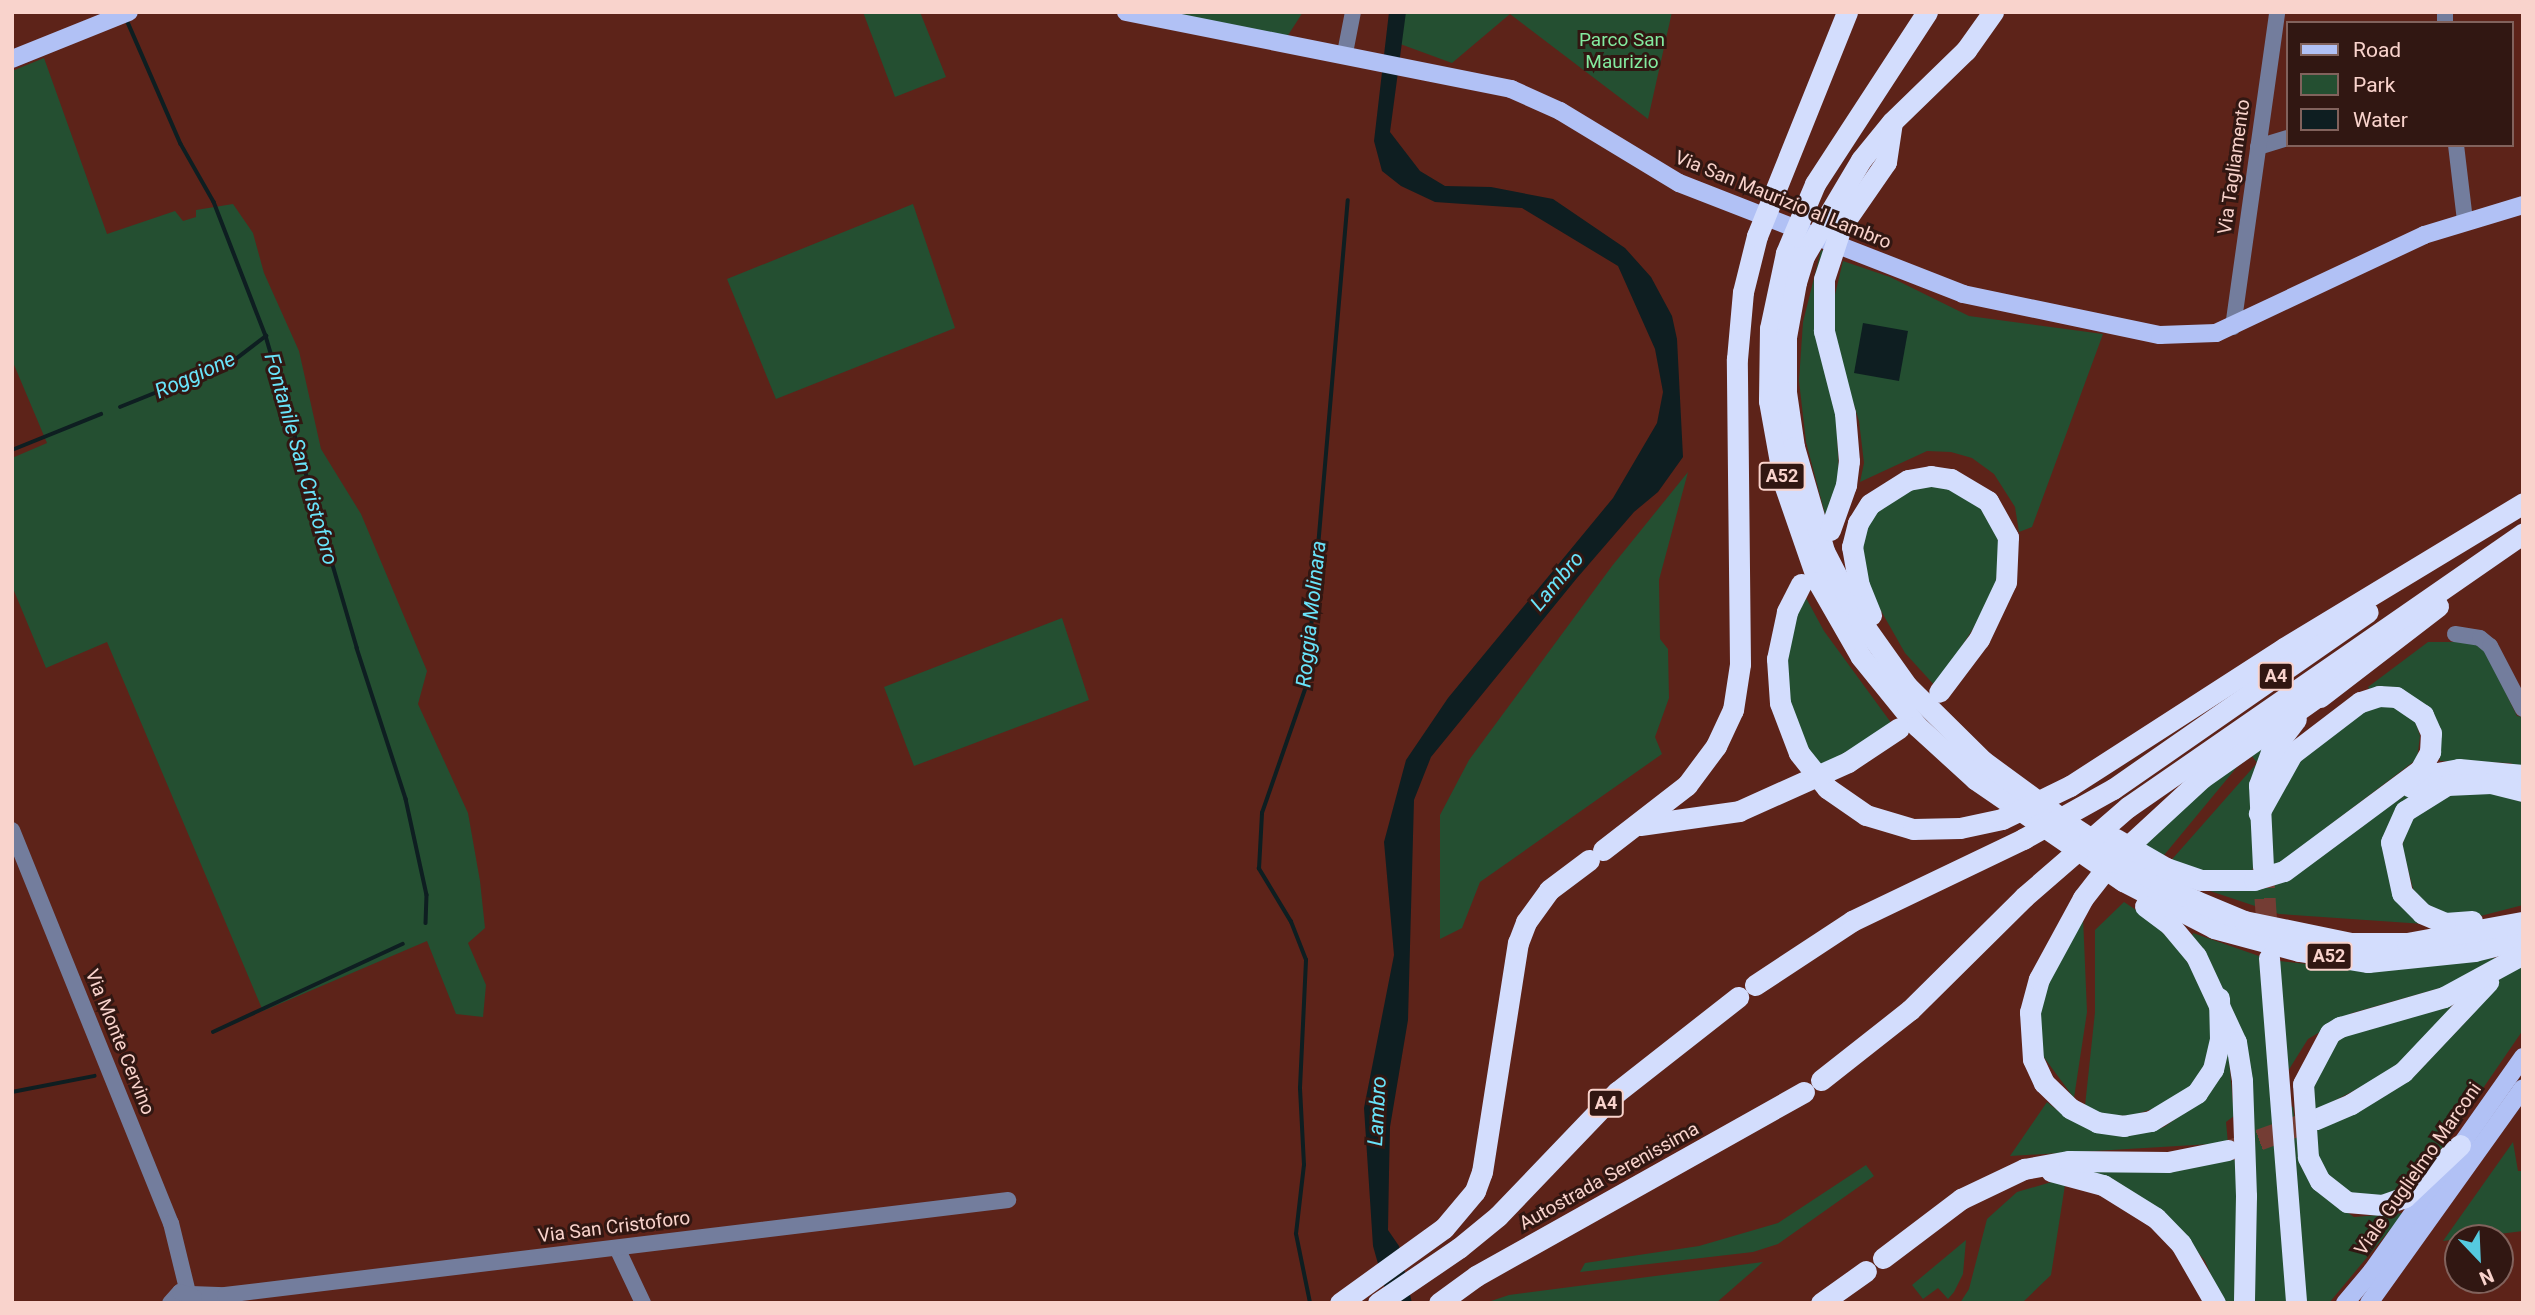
<!DOCTYPE html>
<style>
body{margin:0}
#map{position:relative;width:2535px;height:1315px;overflow:hidden;background:#5d2319;font-family:Roboto,sans-serif}
div>[style]{position:absolute}
.green>*{inset:0;background:#244f31}
.water>*{inset:0;background:#0e1e21}
.stream>*{height:3.5px;margin:-1.75px;padding:0 1.75px;transform-origin:1.75px;border-radius:1.75px;background:#0e1e21}
.highway-tunnel>*{height:21px;margin-top:-10.5px;transform-origin:0;background:repeating-linear-gradient(90deg,#743d34 0 21px,transparent 0 31px)}
.minor>*{height:16px;margin:-8px;padding:0 8px;transform-origin:8px;border-radius:8px;background:#737d9d}
.major>*{height:18px;margin:-9px;padding:0 9px;transform-origin:9px;border-radius:9px;background:#b1c1f5}
.highway>*{height:21px;margin:-10.5px;padding:0 10.5px;transform-origin:10.5px;border-radius:10.5px;background:#d3ddfd}
span{translate:-50% -50%;white-space:nowrap;text-align:center;line-height:1.15;-webkit-text-stroke:6px #311712;paint-order:stroke}
.shield-label span{padding:2px 5px;background:#311712;border:2px solid;border-radius:5px;-webkit-text-stroke-width:0}
.shield-label{font-size:18px;color:#f9d3cc;font-weight:700}
.park-label{font-size:19px;color:#83ea9f}
.street-label{font-size:19px;color:#f9d3cc}
.water-label{font-size:21px;color:#69e4fa;font-style:italic}
.frame{position:absolute;inset:0;border:14px solid #f9d3cc;pointer-events:none}
.legend{position:absolute;left:2286px;top:21px;width:228px;height:126px;box-sizing:border-box;background:#311712;border:2px solid #81625c;margin:0;padding:9px 12px;list-style:none;font-size:21px;color:#f9d3cc}
.legend li{display:flex;align-items:center;gap:14px;height:35px}
.legend b{width:35px;border:2px solid #81625c}
.north{position:absolute;left:2444px;top:1224px;width:70px;height:70px;box-sizing:border-box;background:#311712;border:2px solid #81625c;border-radius:50%;rotate:157deg;font-size:19px;font-weight:700;line-height:28px;text-align:center;color:#f9d3cc}
.north::after{content:'';display:block;margin:auto;width:24px;height:32px;background:#55cadf;clip-path:polygon(50% 0,100% 100%,50% 72%,0 100%)}
</style>
<div id="map">
<div class="green">
<i style="clip-path:polygon(863px 12px,920px 12px,946px 77px,895px 97px)"></i>
<i style="clip-path:polygon(1155px 12px,1303px 12px,1285px 40px)"></i>
<i style="clip-path:polygon(1398px 12px,1672px 12px,1648px 119px,1510px 14px,1452px 63px,1392px 41px)"></i>
<i style="clip-path:polygon(44px 58px,107px 234px,175px 211px,183px 221px,196px 217px,196px 210px,233px 204px,253px 233px,264px 273px,299px 351px,321px 449px,361px 514px,427px 671px,418px 704px,468px 813px,480px 881px,485px 928px,468px 943px,486px 985px,483px 1017px,456px 1014px,427px 941px,263px 1011px,107px 642px,46px 668px,12px 586px,12px 458px,47px 443px,12px 360px,12px 71px)"></i>
<i style="clip-path:polygon(913px 204px,955px 328px,776px 399px,727px 279px)"></i>
<i style="clip-path:polygon(1821px 250px,1828px 253px,1839px 475px,1826px 518px,1806px 442px,1799px 381px,1803px 322px)"></i>
<i style="clip-path:polygon(1843px 261px,1890px 277px,1969px 316px,2103px 334px,2032px 527px,2019px 532px,2015px 507px,1994px 474px,1972px 458px,1951px 452px,1927px 451px,1860px 482px,1864px 463px,1859px 421px,1836px 348px,1834px 325px,1833px 303px)"></i>
<i style="clip-path:polygon(1688px 472px,1659px 580px,1660px 639px,1668px 649px,1669px 698px,1655px 737px,1662px 754px,1480px 882px,1462px 928px,1440px 939px,1440px 815px,1469px 760px,1612px 566px)"></i>
<i style="clip-path:polygon(1924px 485px,1948px 486px,1971px 495px,2001px 532px,1995px 594px,1936px 687px,1905px 653px,1859px 572px,1862px 537px,1873px 514px,1901px 491px)"></i>
<i style="clip-path:polygon(1805px 596px,1824px 631px,1892px 724px,1816px 770px,1790px 720px,1786px 637px)"></i>
<i style="clip-path:polygon(1062px 618px,1089px 700px,914px 766px,884px 687px)"></i>
<i style="clip-path:polygon(2428px 642px,2472px 642px,2486px 652px,2517px 716px,2523px 717px,2523px 768px,2510px 763px,2440px 761px,2433px 721px,2370px 691px,2368px 687px)"></i>
<i style="clip-path:polygon(2388px 704px,2414px 717px,2420px 736px,2417px 759px,2268px 872px,2268px 811px,2285px 772px,2367px 708px)"></i>
<i style="clip-path:polygon(2271px 733px,2256px 876px,2230px 878px,2167px 865px,2257px 763px,2252px 756px,2237px 767px,2160px 860px,2136px 844px)"></i>
<i style="clip-path:polygon(2484px 778px,2390px 827px,2424px 924px,2279px 914px,2210px 891px,2245px 889px,2286px 878px,2408px 793px)"></i>
<i style="clip-path:polygon(2466px 792px,2487px 792px,2523px 802px,2523px 905px,2465px 920px,2442px 918px,2415px 896px,2402px 847px,2408px 823px,2422px 809px,2442px 797px)"></i>
<i style="clip-path:polygon(2124px 902px,2151px 920px,2182px 953px,2208px 996px,2214px 1026px,2210px 1054px,2195px 1083px,2158px 1107px,2131px 1116px,2104px 1115px,2085px 1106px,2095px 1012px,2095px 930px)"></i>
<i style="clip-path:polygon(2083px 917px,2087px 1012px,2074px 1098px,2040px 1052px,2040px 1004px,2068px 938px)"></i>
<i style="clip-path:polygon(2193px 933px,2259px 956px,2289px 1303px,2254px 1303px,2241px 1032px,2221px 985px,2191px 940px)"></i>
<i style="clip-path:polygon(2503px 957px,2447px 986px,2352px 1013px,2308px 1039px,2288px 1071px,2279px 1069px,2280px 961px,2371px 971px)"></i>
<i style="clip-path:polygon(2523px 962px,2523px 1030px,2442px 1148px,2394px 1195px,2351px 1196px,2318px 1168px,2312px 1129px,2414px 1076px,2471px 1016px,2491px 985px)"></i>
<i style="clip-path:polygon(2455px 1001px,2425px 1043px,2380px 1077px,2311px 1113px,2311px 1092px,2326px 1055px,2340px 1039px,2362px 1028px)"></i>
<i style="clip-path:polygon(2228px 1047px,2234px 1116px,2226px 1122px,2228px 1143px,2010px 1156px,2047px 1102px,2066px 1117px,2126px 1136px,2164px 1127px,2201px 1101px)"></i>
<i style="clip-path:polygon(2287px 1105px,2293px 1107px,2301px 1166px,2317px 1191px,2354px 1217px,2404px 1213px,2329px 1303px,2302px 1303px)"></i>
<i style="clip-path:polygon(2513px 1142px,2518px 1171px,2523px 1171px,2523px 1231px,2443px 1241px)"></i>
<i style="clip-path:polygon(2237px 1154px,2237px 1303px,2223px 1303px,2205px 1261px,2181px 1232px,2079px 1167px)"></i>
<i style="clip-path:polygon(1866px 1165px,1874px 1176px,1778px 1244px,1753px 1252px,1580px 1272px,1585px 1263px,1699px 1246px,1778px 1223px)"></i>
<i style="clip-path:polygon(2055px 1181px,2065px 1185px,2051px 1275px,2022px 1303px,1960px 1303px,1969px 1289px,1987px 1219px,2017px 1192px)"></i>
<i style="clip-path:polygon(1966px 1240px,1963px 1274px,1954px 1292px,1948px 1299px,1938px 1288px,1923px 1299px,1912px 1285px)"></i>
<i style="clip-path:polygon(1763px 1262px,1716px 1303px,1485px 1303px,1509px 1295px)"></i>
</div>
<div class="water">
<i style="clip-path:polygon(1389px 12px,1406px 12px,1390px 132px,1420px 171px,1445px 186px,1491px 187px,1553px 199px,1625px 248px,1651px 277px,1672px 316px,1677px 339px,1683px 457px,1658px 492px,1634px 512px,1577px 578px,1431px 757px,1414px 800px,1408px 1020px,1390px 1127px,1389px 1173px,1388px 1230px,1399px 1246px,1412px 1303px,1389px 1303px,1373px 1246px,1364px 1108px,1394px 955px,1384px 842px,1406px 760px,1448px 698px,1613px 498px,1657px 423px,1663px 392px,1655px 349px,1618px 266px,1522px 208px,1435px 202px,1401px 186px,1382px 171px,1374px 141px)"></i>
<i style="clip-path:polygon(1863px 323px,1908px 331px,1899px 381px,1854px 373px)"></i>
</div>
<div class="stream">
<i style="left:127px;top:20px;width:135px;rotate:66.5deg"></i>
<i style="left:181px;top:144px;width:67px;rotate:60.4deg"></i>
<i style="left:214px;top:202px;width:144px;rotate:68.8deg"></i>
<i style="left:266px;top:336px;width:325px;rotate:73.7deg"></i>
<i style="left:357px;top:648px;width:159px;rotate:72deg"></i>
<i style="left:406px;top:799px;width:98px;rotate:77.7deg"></i>
<i style="left:427px;top:895px;width:28px;rotate:92deg"></i>
<i style="left:120px;top:407px;width:121px;rotate:-21.9deg"></i>
<i style="left:232px;top:362px;width:43px;rotate:-37.4deg"></i>
<i style="left:12px;top:450px;width:96px;rotate:-22deg"></i>
<i style="left:213px;top:1032px;width:209px;rotate:-24.9deg"></i>
<i style="left:12px;top:1092px;width:84px;rotate:-11deg"></i>
<i style="left:1310px;top:1303px;width:70px;rotate:-101.5deg"></i>
<i style="left:1296px;top:1234px;width:69px;rotate:-83.4deg"></i>
<i style="left:1304px;top:1165px;width:77px;rotate:-93deg"></i>
<i style="left:1300px;top:1088px;width:128px;rotate:-87.3deg"></i>
<i style="left:1306px;top:960px;width:41px;rotate:-111.5deg"></i>
<i style="left:1291px;top:922px;width:62px;rotate:-121.1deg"></i>
<i style="left:1259px;top:869px;width:56px;rotate:-86.9deg"></i>
<i style="left:1262px;top:813px;width:133px;rotate:-70.8deg"></i>
<i style="left:1306px;top:687px;width:488px;rotate:-85.1deg"></i>
</div>
<div class="highway-tunnel">
<i style="left:2263px;top:867px;width:75px;rotate:86.2deg"></i>
<i style="left:2230px;top:1150px;width:91px;rotate:-19.8deg"></i>
</div>
<div class="minor">
<i style="left:2445px;top:12px;width:11px;rotate:90deg"></i>
<i style="left:1345px;top:53px;width:42px;rotate:-79deg"></i>
<i style="left:2456px;top:145px;width:76px;rotate:83.2deg"></i>
<i style="left:2258px;top:147px;width:31px;rotate:-17deg"></i>
<i style="left:2233px;top:327px;width:318px;rotate:-82deg"></i>
<i style="left:2455px;top:634px;width:25px;rotate:9deg"></i>
<i style="left:2480px;top:638px;width:13px;rotate:39deg"></i>
<i style="left:2490px;top:646px;width:71px;rotate:62.4deg"></i>
<i style="left:12px;top:830px;width:424px;rotate:68deg"></i>
<i style="left:171px;top:1223px;width:72px;rotate:76.3deg"></i>
<i style="left:617px;top:1248px;width:61px;rotate:64.7deg"></i>
<i style="left:191px;top:1294px;width:34px;rotate:2deg"></i>
<i style="left:225px;top:1295px;width:789px;rotate:-6.92deg"></i>
<i style="left:170px;top:1303px;width:15px;rotate:-48deg"></i>
<i style="left:180px;top:1292px;width:15px;rotate:20deg"></i>
</div>
<div class="major">
<i style="left:1126px;top:12px;width:393px;rotate:11.3deg"></i>
<i style="left:1511px;top:89px;width:54px;rotate:24.2deg"></i>
<i style="left:1560px;top:111px;width:139px;rotate:31.2deg"></i>
<i style="left:1679px;top:183px;width:305px;rotate:21.3deg"></i>
<i style="left:1963px;top:294px;width:201px;rotate:11.8deg"></i>
<i style="left:2160px;top:335px;width:56px;rotate:-2deg"></i>
<i style="left:2216px;top:333px;width:230px;rotate:-25.2deg"></i>
<i style="left:2424px;top:235px;width:103px;rotate:-16.9deg"></i>
<i style="left:12px;top:59px;width:126px;rotate:-21.9deg"></i>
<i style="left:2345px;top:1303px;width:42px;rotate:-49.8deg"></i>
<i style="left:2372px;top:1271px;width:262px;rotate:-54.8deg"></i>
<i style="left:2369px;top:1303px;width:264px;rotate:-54.4deg"></i>
</div>
<div class="highway">
<i style="left:1927px;top:12px;width:205px;rotate:123.1deg"></i>
<i style="left:1815px;top:184px;width:75px;rotate:112.8deg"></i>
<i style="left:1786px;top:253px;width:77px;rotate:102deg"></i>
<i style="left:1770px;top:328px;width:73px;rotate:90.8deg"></i>
<i style="left:1769px;top:401px;width:84px;rotate:79.8deg"></i>
<i style="left:1784px;top:484px;width:104px;rotate:70.9deg"></i>
<i style="left:1818px;top:582px;width:86px;rotate:60.2deg"></i>
<i style="left:1861px;top:657px;width:89px;rotate:50.9deg"></i>
<i style="left:1917px;top:726px;width:79px;rotate:42.4deg"></i>
<i style="left:1975px;top:779px;width:180px;rotate:34.6deg"></i>
<i style="left:2123px;top:881px;width:102px;rotate:27.3deg"></i>
<i style="left:2214px;top:928px;width:88px;rotate:15.1deg"></i>
<i style="left:2299px;top:951px;width:70px;rotate:9.1deg"></i>
<i style="left:2368px;top:962px;width:107px;rotate:-5.9deg"></i>
<i style="left:2474px;top:951px;width:50px;rotate:-13.8deg"></i>
<i style="left:1993px;top:12px;width:47px;rotate:125.4deg"></i>
<i style="left:1966px;top:50px;width:103px;rotate:135.8deg"></i>
<i style="left:1892px;top:122px;width:49px;rotate:129.2deg"></i>
<i style="left:1861px;top:160px;width:112px;rotate:120.7deg"></i>
<i style="left:1804px;top:256px;width:27px;rotate:107deg"></i>
<i style="left:1796px;top:282px;width:56px;rotate:100.3deg"></i>
<i style="left:1786px;top:337px;width:55px;rotate:90deg"></i>
<i style="left:1786px;top:392px;width:56px;rotate:81.7deg"></i>
<i style="left:1794px;top:447px;width:108px;rotate:73.9deg"></i>
<i style="left:1824px;top:551px;width:74px;rotate:62.7deg"></i>
<i style="left:1858px;top:617px;width:85px;rotate:54.6deg"></i>
<i style="left:1907px;top:686px;width:107px;rotate:44.6deg"></i>
<i style="left:1983px;top:761px;width:108px;rotate:36.3deg"></i>
<i style="left:2070px;top:825px;width:108px;rotate:33.2deg"></i>
<i style="left:2160px;top:884px;width:40px;rotate:25deg"></i>
<i style="left:2196px;top:901px;width:52px;rotate:22.6deg"></i>
<i style="left:2244px;top:921px;width:108px;rotate:11.7deg"></i>
<i style="left:2350px;top:943px;width:57px"></i>
<i style="left:2407px;top:943px;width:118px;rotate:-10.3deg"></i>
<i style="left:1830px;top:530px;width:48px;rotate:-70.4deg"></i>
<i style="left:1846px;top:485px;width:24px;rotate:-83deg"></i>
<i style="left:1849px;top:461px;width:48px;rotate:-94.8deg"></i>
<i style="left:1845px;top:413px;width:85px;rotate:-104.4deg"></i>
<i style="left:1824px;top:331px;width:52px;rotate:-90deg"></i>
<i style="left:1824px;top:279px;width:55px;rotate:-71.9deg"></i>
<i style="left:1841px;top:227px;width:79px;rotate:-55.3deg"></i>
<i style="left:1886px;top:162px;width:40px;rotate:-81.5deg"></i>
<i style="left:1801px;top:584px;width:31px;rotate:117deg"></i>
<i style="left:1787px;top:612px;width:48px;rotate:102deg"></i>
<i style="left:1777px;top:659px;width:44px;rotate:86.1deg"></i>
<i style="left:1780px;top:703px;width:53px;rotate:69.2deg"></i>
<i style="left:1799px;top:753px;width:45px;rotate:51.3deg"></i>
<i style="left:1827px;top:788px;width:47px;rotate:34.7deg"></i>
<i style="left:1866px;top:815px;width:49px;rotate:16.6deg"></i>
<i style="left:1913px;top:829px;width:47px;rotate:-1.2deg"></i>
<i style="left:1960px;top:828px;width:43px;rotate:-12.1deg"></i>
<i style="left:2002px;top:819px;width:76px;rotate:-25.9deg"></i>
<i style="left:2070px;top:786px;width:255px;rotate:-32.8deg"></i>
<i style="left:2284px;top:648px;width:280px;rotate:-31.2deg"></i>
<i style="left:1871px;top:615px;width:31px;rotate:-112deg"></i>
<i style="left:1859px;top:586px;width:40px;rotate:-100deg"></i>
<i style="left:1852px;top:547px;width:25px;rotate:-76deg"></i>
<i style="left:1858px;top:523px;width:22px;rotate:-58deg"></i>
<i style="left:1870px;top:504px;width:45px;rotate:-32.3deg"></i>
<i style="left:1908px;top:480px;width:23px;rotate:-10deg"></i>
<i style="left:1931px;top:476px;width:20px;rotate:9deg"></i>
<i style="left:1951px;top:479px;width:43px;rotate:30.7deg"></i>
<i style="left:1988px;top:501px;width:41px;rotate:60.9deg"></i>
<i style="left:2008px;top:537px;width:45px;rotate:92.5deg"></i>
<i style="left:2006px;top:582px;width:63px;rotate:115.3deg"></i>
<i style="left:1979px;top:639px;width:66px;rotate:127deg"></i>
<i style="left:2320px;top:697px;width:149px;rotate:-37.6deg"></i>
<i style="left:2411px;top:787px;width:30px;rotate:-28deg"></i>
<i style="left:2437px;top:773px;width:22px;rotate:-10deg"></i>
<i style="left:2459px;top:769px;width:64px;rotate:5.4deg"></i>
<i style="left:1640px;top:825px;width:100px;rotate:-8deg"></i>
<i style="left:1739px;top:811px;width:120px;rotate:-24.2deg"></i>
<i style="left:1848px;top:762px;width:61px;rotate:-33.7deg"></i>
<i style="left:2116px;top:839px;width:58px;rotate:30.1deg"></i>
<i style="left:2166px;top:868px;width:36px;rotate:19deg"></i>
<i style="left:2200px;top:880px;width:54px"></i>
<i style="left:2254px;top:880px;width:31px;rotate:-17deg"></i>
<i style="left:2284px;top:871px;width:169px;rotate:-36.6deg"></i>
<i style="left:2420px;top:770px;width:21px;rotate:-61deg"></i>
<i style="left:2430px;top:752px;width:19px;rotate:-87deg"></i>
<i style="left:2431px;top:733px;width:20px;rotate:-114deg"></i>
<i style="left:2423px;top:715px;width:32px;rotate:-146deg"></i>
<i style="left:2396px;top:697px;width:17px;rotate:-177deg"></i>
<i style="left:2379px;top:696px;width:20px;rotate:162deg"></i>
<i style="left:2360px;top:702px;width:86px;rotate:142.6deg"></i>
<i style="left:2292px;top:754px;width:68px;rotate:119.2deg"></i>
<i style="left:1603px;top:850px;width:106px;rotate:-37.7deg"></i>
<i style="left:1687px;top:785px;width:49px;rotate:-53.4deg"></i>
<i style="left:1716px;top:746px;width:40px;rotate:-65deg"></i>
<i style="left:1733px;top:710px;width:47px;rotate:-81.3deg"></i>
<i style="left:1740px;top:664px;width:305px;rotate:-90.6deg"></i>
<i style="left:1737px;top:359px;width:67px;rotate:-84.9deg"></i>
<i style="left:1743px;top:292px;width:58px;rotate:-76deg"></i>
<i style="left:1757px;top:236px;width:241px;rotate:-68.1deg"></i>
<i style="left:2263px;top:867px;width:82px;rotate:-92.8deg"></i>
<i style="left:2259px;top:785px;width:35px;rotate:-70deg"></i>
<i style="left:2271px;top:752px;width:41px;rotate:-52.9deg"></i>
<i style="left:2145px;top:906px;width:31px;rotate:37deg"></i>
<i style="left:2170px;top:925px;width:40px;rotate:50deg"></i>
<i style="left:2196px;top:956px;width:95px;rotate:65.1deg"></i>
<i style="left:2236px;top:1042px;width:39px;rotate:81deg"></i>
<i style="left:2242px;top:1081px;width:115px;rotate:88deg"></i>
<i style="left:2246px;top:1196px;width:107px;rotate:91.1deg"></i>
<i style="left:2472px;top:921px;width:27px;rotate:176deg"></i>
<i style="left:2445px;top:923px;width:25px;rotate:-157deg"></i>
<i style="left:2422px;top:913px;width:28px;rotate:-135deg"></i>
<i style="left:2402px;top:893px;width:52px;rotate:-102.2deg"></i>
<i style="left:2391px;top:842px;width:34px;rotate:-66deg"></i>
<i style="left:2405px;top:811px;width:49px;rotate:-31.8deg"></i>
<i style="left:2447px;top:785px;width:44px;rotate:-2.6deg"></i>
<i style="left:2491px;top:783px;width:33px;rotate:14deg"></i>
<i style="left:2269px;top:958px;width:346px;rotate:85.5deg"></i>
<i style="left:1755px;top:985px;width:116px;rotate:-33.4deg"></i>
<i style="left:1852px;top:921px;width:190px;rotate:-25.6deg"></i>
<i style="left:2023px;top:839px;width:103px;rotate:-29.1deg"></i>
<i style="left:2113px;top:789px;width:310px;rotate:-34.8deg"></i>
<i style="left:2219px;top:998px;width:41px;rotate:88.6deg"></i>
<i style="left:2220px;top:1039px;width:31px;rotate:103deg"></i>
<i style="left:2213px;top:1069px;width:29px;rotate:124deg"></i>
<i style="left:2197px;top:1093px;width:54px;rotate:148.7deg"></i>
<i style="left:2151px;top:1121px;width:27px;rotate:170deg"></i>
<i style="left:2124px;top:1126px;width:27px;rotate:-172deg"></i>
<i style="left:2097px;top:1122px;width:30px;rotate:-153deg"></i>
<i style="left:2070px;top:1108px;width:36px;rotate:-136deg"></i>
<i style="left:2044px;top:1083px;width:26px;rotate:-115deg"></i>
<i style="left:2033px;top:1059px;width:47px;rotate:-93.7deg"></i>
<i style="left:2030px;top:1012px;width:34px;rotate:-75deg"></i>
<i style="left:2039px;top:979px;width:92px;rotate:-61.5deg"></i>
<i style="left:2083px;top:898px;width:46px;rotate:-52.1deg"></i>
<i style="left:2111px;top:862px;width:124px;rotate:-42.7deg"></i>
<i style="left:2202px;top:778px;width:154px;rotate:-35.2deg"></i>
<i style="left:1821px;top:1080px;width:113px;rotate:-38.2deg"></i>
<i style="left:1910px;top:1010px;width:161px;rotate:-44.7deg"></i>
<i style="left:2024px;top:897px;width:138px;rotate:-40.9deg"></i>
<i style="left:2128px;top:807px;width:481px;rotate:-34.7deg"></i>
<i style="left:2316px;top:1119px;width:38px;rotate:-23deg"></i>
<i style="left:2351px;top:1104px;width:61px;rotate:-31.6deg"></i>
<i style="left:2403px;top:1072px;width:124px;rotate:-46.6deg"></i>
<i style="left:2460px;top:1145px;width:76px;rotate:136.6deg"></i>
<i style="left:2405px;top:1197px;width:24px;rotate:161deg"></i>
<i style="left:2382px;top:1205px;width:35px;rotate:-175deg"></i>
<i style="left:2347px;top:1202px;width:34px;rotate:-142deg"></i>
<i style="left:2320px;top:1181px;width:27px;rotate:-117deg"></i>
<i style="left:2308px;top:1157px;width:73px;rotate:-93.9deg"></i>
<i style="left:2303px;top:1084px;width:58px;rotate:-62.1deg"></i>
<i style="left:2330px;top:1033px;width:12px;rotate:-31deg"></i>
<i style="left:2340px;top:1027px;width:108px;rotate:-16.1deg"></i>
<i style="left:2444px;top:997px;width:90px;rotate:-28.6deg"></i>
<i style="left:2051px;top:1171px;width:54px;rotate:15.1deg"></i>
<i style="left:2103px;top:1185px;width:62px;rotate:31.9deg"></i>
<i style="left:2156px;top:1218px;width:36px;rotate:46deg"></i>
<i style="left:2181px;top:1244px;width:68px;rotate:60deg"></i>
<i style="left:1883px;top:1258px;width:98px;rotate:-37.1deg"></i>
<i style="left:1961px;top:1199px;width:70px;rotate:-25.5deg"></i>
<i style="left:2024px;top:1169px;width:46px;rotate:-10.1deg"></i>
<i style="left:2069px;top:1161px;width:99px;rotate:0.6deg"></i>
<i style="left:2168px;top:1162px;width:61px;rotate:-11.3deg"></i>
<i style="left:1340px;top:1303px;width:128px;rotate:-35.8deg"></i>
<i style="left:1444px;top:1228px;width:48px;rotate:-50deg"></i>
<i style="left:1475px;top:1191px;width:20px;rotate:-70deg"></i>
<i style="left:1482px;top:1172px;width:232px;rotate:-81.1deg"></i>
<i style="left:1518px;top:943px;width:22px;rotate:-69deg"></i>
<i style="left:1526px;top:922px;width:39px;rotate:-54deg"></i>
<i style="left:1549px;top:890px;width:50px;rotate:-36.9deg"></i>
<i style="left:1378px;top:1303px;width:98px;rotate:-34.2deg"></i>
<i style="left:1459px;top:1248px;width:50px;rotate:-39.4deg"></i>
<i style="left:1498px;top:1216px;width:172px;rotate:-46.2deg"></i>
<i style="left:1617px;top:1092px;width:154px;rotate:-38.1deg"></i>
<i style="left:1439px;top:1303px;width:46px;rotate:-36.1deg"></i>
<i style="left:1476px;top:1276px;width:376px;rotate:-29.3deg"></i>
<i style="left:1821px;top:1303px;width:55px;rotate:-35.4deg"></i>
</div>
<div class="shield-label">
<span style="left:1782px;top:476px">A52</span>
<span style="left:2276px;top:676px">A4</span>
<span style="left:2329px;top:956px">A52</span>
<span style="left:1606px;top:1103px">A4</span>
</div>
<div class="park-label">
<span style="left:1622px;top:51px">Parco San<br>Maurizio</span>
</div>
<div class="street-label">
<span style="left:2234px;top:167px;rotate:-82deg">Via Tagliamento</span>
<span style="left:1783px;top:200px;rotate:22deg">Via San Maurizio al Lambro</span>
<span style="left:120px;top:1042px;rotate:68deg">Via Monte Cervino</span>
<span style="left:2418px;top:1169px;rotate:-55deg">Viale Guglielmo Marconi</span>
<span style="left:1609px;top:1176px;rotate:-29deg">Autostrada Serenissima</span>
<span style="left:614px;top:1227px;rotate:-7deg">Via San Cristoforo</span>
</div>
<div class="water-label">
<span style="left:195px;top:375px;rotate:-24deg">Roggione</span>
<span style="left:301px;top:459px;rotate:74deg">Fontanile San Cristoforo</span>
<span style="left:1557px;top:581px;rotate:-50deg">Lambro</span>
<span style="left:1311px;top:614px;rotate:-84deg">Roggia Molinara</span>
<span style="left:1377px;top:1111px;rotate:-87deg">Lambro</span>
</div>
<div class="frame"></div>
<ul class="legend">
<li><b style="height:9px;background:#b1c1f5"></b>Road</li>
<li><b style="height:19px;background:#244f31"></b>Park</li>
<li><b style="height:19px;background:#0e1e21"></b>Water</li>
</ul>
<div class="north">N</div>
</div>
